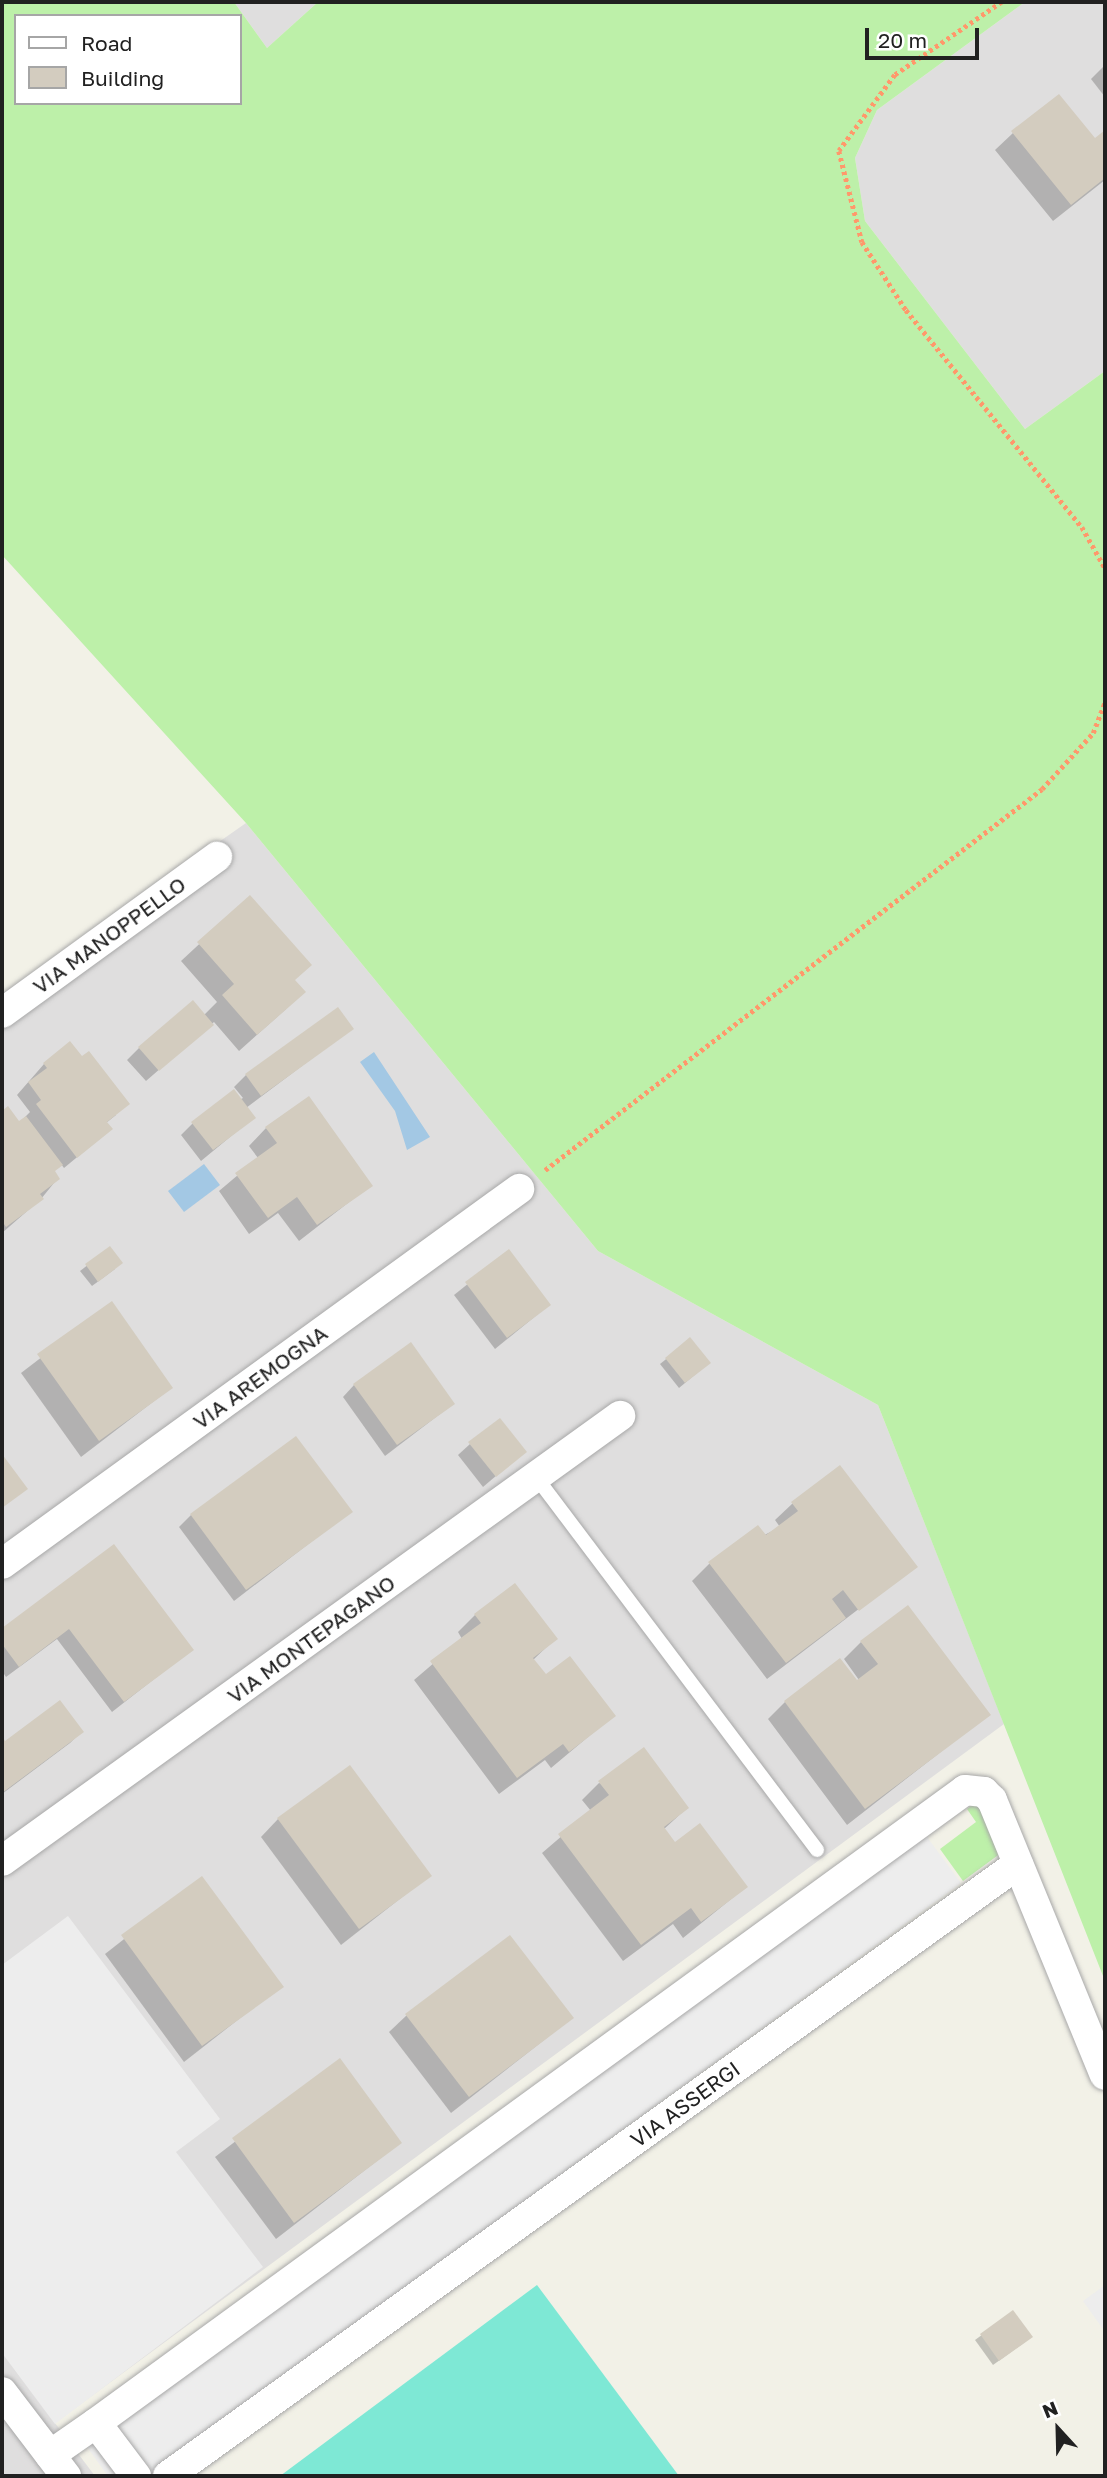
<!DOCTYPE html>
<style>
body{margin:0}
#map{position:relative;width:1107px;height:2478px;overflow:hidden;background:#f2f1e7;font-family:"Golos Text",sans-serif}
div>[style]{position:absolute}
.residential>*{inset:0;background:#dfdede}
.grass>*{inset:0;background:#bdf0a9}
.pitch>*{inset:0;background:#7ee8d5}
.parking>*{inset:0;background:#ededed}
.water>*{inset:0;background:#a3c8e4}
.shadow>*{inset:0;background:#0003}
.building>*{inset:0;background:#d3ccbf}
.path>*{height:4.5px;margin-top:-2.25px;transform-origin:0;background:repeating-linear-gradient(90deg,#ff986b 0 3.5px,transparent 0 7px)}
.roads{filter:drop-shadow(0 0 2px #a8a8a8) drop-shadow(0 0 2px #a8a8a8)}
.service>*{height:14px;margin:-7px;padding:0 7px;transform-origin:7px;border-radius:7px;background:#fff}
.minor>*{height:30px;margin:-15px;padding:0 15px;transform-origin:15px;border-radius:15px;background:#fff}
span{translate:-50% -50%;white-space:nowrap;text-align:center;line-height:1.15;-webkit-text-stroke:5px #fff;paint-order:stroke}
.street-label{font-size:21px;color:#212121}
.frame{position:absolute;inset:0;border:4px solid #212121;pointer-events:none}
.legend{position:absolute;left:14px;top:14px;width:228px;height:91px;box-sizing:border-box;background:#fff;border:2px solid #a6a6a6;margin:0;padding:9px 12px;list-style:none;font-size:21px;color:#212121}
.legend li{display:flex;align-items:center;gap:14px;height:35px}
.legend b{width:35px;border:2px solid #a6a6a6}
.north{position:absolute;left:1023px;top:2394px;width:70px;height:70px;-webkit-text-stroke:5px #fff;paint-order:stroke;rotate:338deg;font-size:19px;font-weight:700;line-height:28px;text-align:center;color:#212121}
.north::after{content:'';display:block;margin:auto;width:24px;height:32px;background:#212121;clip-path:polygon(50% 0,100% 100%,50% 72%,0 100%)}
.scale{position:absolute;left:865px;top:28px;width:114px;height:32px;box-sizing:border-box;border:4px solid #212121;border-top:0;padding-left:9px;font-size:21px;line-height:24px;white-space:nowrap;color:#212121;-webkit-text-stroke:5px #fff;paint-order:stroke}
</style>
<div id="map">
<div class="residential">
<i style="clip-path:polygon(234px 2px,318px 2px,267px 48px)"></i>
<i style="clip-path:polygon(1025px 2px,1105px 2px,1105px 371px,1025px 429px,865px 221px,855px 158px,877px 110px)"></i>
<i style="clip-path:polygon(246px 823px,598px 1251px,878px 1405px,1004px 1724px,55px 2423px,95px 2476px,2px 2476px,2px 994px)"></i>
</div>
<div class="grass">
<i style="clip-path:polygon(evenodd,2px 2px,234px 2px,267px 48px,318px 2px,1025px 2px,877px 110px,855px 158px,865px 221px,1025px 429px,1105px 371px,1105px 1981px,878px 1405px,598px 1251px,246px 823px,2px 555px,2px 2px,16px 16px,240px 16px,240px 103px,16px 103px,16px 16px)"></i>
<i style="clip-path:polygon(984px 1796px,1001px 1853px,963px 1881px,940px 1849px,976px 1822px,967px 1809px)"></i>
</div>
<div class="pitch">
<i style="clip-path:polygon(537px 2285px,679px 2476px,280px 2476px)"></i>
</div>
<div class="parking">
<i style="clip-path:polygon(910px 1814px,961px 1883px,147px 2476px,108px 2476px,71px 2425px)"></i>
<i style="clip-path:polygon(68px 1916px,220px 2119px,176px 2152px,263px 2267px,55px 2424px,2px 2353px,2px 1965px)"></i>
<i style="clip-path:polygon(1105px 2285px,1105px 2332px,1083px 2301px)"></i>
</div>
<div class="water">
<i style="clip-path:polygon(374px 1052px,430px 1137px,407px 1150px,395px 1111px,360px 1062px)"></i>
<i style="clip-path:polygon(204px 1164px,220px 1185px,184px 1212px,168px 1191px)"></i>
</div>
<div class="shadow">
<i style="clip-path:polygon(1105px 65px,1105px 97px,1091px 79px)"></i>
<i style="clip-path:polygon(1013px 133px,1095px 141px,1105px 133px,1105px 180px,1053px 221px,995px 150px)"></i>
<i style="clip-path:polygon(250px 897px,294px 981px,286px 1009px,239px 1051px,214px 1022px,146px 1081px,127px 1060px,139px 1048px,204px 1015px,217px 1002px,181px 961px)"></i>
<i style="clip-path:polygon(351px 1029px,246px 1108px,253px 1118px,201px 1161px,181px 1135px,193px 1123px,243px 1098px,234px 1087px,246px 1075px)"></i>
<i style="clip-path:polygon(70px 1044px,116px 1115px,106px 1123px,111px 1129px,64px 1168px,61px 1164px,53px 1172px,58px 1178px,41px 1199px,2px 1233px,2px 1113px,8px 1108px,19px 1123px,30px 1112px,17px 1095px,44px 1064px)"></i>
<i style="clip-path:polygon(266px 1128px,371px 1185px,299px 1241px,278px 1213px,249px 1234px,219px 1191px,258px 1158px,249px 1146px)"></i>
<i style="clip-path:polygon(110px 1248px,115px 1269px,92px 1286px,80px 1271px)"></i>
<i style="clip-path:polygon(509px 1251px,549px 1305px,495px 1349px,454px 1295px)"></i>
<i style="clip-path:polygon(111px 1304px,171px 1388px,81px 1457px,21px 1373px)"></i>
<i style="clip-path:polygon(690px 1340px,703px 1368px,679px 1388px,660px 1364px)"></i>
<i style="clip-path:polygon(354px 1385px,453px 1404px,385px 1456px,343px 1397px)"></i>
<i style="clip-path:polygon(470px 1444px,524px 1452px,483px 1487px,458px 1455px)"></i>
<i style="clip-path:polygon(793px 1503px,915px 1566px,767px 1679px,692px 1581px,710px 1563px,780px 1527px,775px 1520px)"></i>
<i style="clip-path:polygon(350px 1512px,234px 1601px,179px 1527px,191px 1515px)"></i>
<i style="clip-path:polygon(113px 1546px,191px 1650px,112px 1712px,57px 1639px,6px 1677px,2px 1671px,2px 1630px)"></i>
<i style="clip-path:polygon(515px 1585px,555px 1639px,533px 1660px,545px 1676px,613px 1716px,551px 1768px,545px 1760px,499px 1794px,414px 1680px,462px 1639px,458px 1632px,475px 1615px)"></i>
<i style="clip-path:polygon(861px 1642px,988px 1715px,847px 1825px,768px 1719px,785px 1702px,859px 1680px,844px 1659px)"></i>
<i style="clip-path:polygon(81px 1732px,70px 1743px,2px 1794px,2px 1739px,5px 1743px)"></i>
<i style="clip-path:polygon(599px 1783px,687px 1808px,663px 1830px,675px 1844px,746px 1887px,683px 1938px,673px 1924px,623px 1961px,542px 1853px,591px 1811px,582px 1800px)"></i>
<i style="clip-path:polygon(278px 1819px,429px 1876px,341px 1945px,261px 1837px)"></i>
<i style="clip-path:polygon(202px 1878px,281px 1986px,184px 2062px,105px 1954px)"></i>
<i style="clip-path:polygon(407px 2015px,572px 2018px,451px 2113px,389px 2032px)"></i>
<i style="clip-path:polygon(340px 2061px,400px 2143px,276px 2239px,215px 2157px)"></i>
<i style="clip-path:polygon(1013px 2312px,1025px 2342px,993px 2365px,975px 2340px)"></i>
</div>
<div class="building">
<i style="clip-path:polygon(1059px 94px,1095px 138px,1105px 130px,1105px 178px,1071px 205px,1011px 131px)"></i>
<i style="clip-path:polygon(250px 895px,312px 965px,295px 980px,306px 992px,257px 1035px,222px 995px,234px 984px,197px 942px)"></i>
<i style="clip-path:polygon(193px 1000px,214px 1025px,159px 1071px,138px 1047px)"></i>
<i style="clip-path:polygon(338px 1007px,354px 1029px,261px 1096px,245px 1074px)"></i>
<i style="clip-path:polygon(70px 1041px,82px 1056px,89px 1051px,130px 1104px,107px 1122px,113px 1129px,77px 1158px,36px 1104px,41px 1100px,28px 1082px,47px 1068px,43px 1063px)"></i>
<i style="clip-path:polygon(234px 1089px,256px 1118px,213px 1150px,191px 1122px)"></i>
<i style="clip-path:polygon(309px 1096px,373px 1186px,317px 1225px,297px 1197px,268px 1218px,235px 1173px,277px 1143px,265px 1127px)"></i>
<i style="clip-path:polygon(8px 1106px,19px 1121px,26px 1116px,63px 1165px,55px 1171px,60px 1179px,40px 1194px,44px 1199px,6px 1227px,2px 1221px,2px 1111px)"></i>
<i style="clip-path:polygon(110px 1246px,123px 1263px,98px 1282px,85px 1264px)"></i>
<i style="clip-path:polygon(509px 1249px,551px 1305px,507px 1338px,465px 1282px)"></i>
<i style="clip-path:polygon(112px 1301px,173px 1388px,99px 1441px,37px 1354px)"></i>
<i style="clip-path:polygon(690px 1337px,711px 1363px,685px 1383px,665px 1358px)"></i>
<i style="clip-path:polygon(411px 1342px,455px 1404px,397px 1445px,353px 1384px)"></i>
<i style="clip-path:polygon(500px 1418px,527px 1452px,496px 1477px,468px 1442px)"></i>
<i style="clip-path:polygon(296px 1436px,353px 1512px,246px 1590px,190px 1514px)"></i>
<i style="clip-path:polygon(2px 1454px,28px 1489px,2px 1508px)"></i>
<i style="clip-path:polygon(840px 1465px,918px 1567px,859px 1611px,843px 1590px,832px 1599px,846px 1618px,786px 1663px,708px 1562px,758px 1525px,766px 1535px,798px 1511px,791px 1502px)"></i>
<i style="clip-path:polygon(114px 1544px,194px 1650px,124px 1702px,69px 1629px,19px 1667px,2px 1644px,2px 1628px)"></i>
<i style="clip-path:polygon(515px 1583px,558px 1639px,533px 1658px,546px 1674px,570px 1656px,616px 1716px,569px 1752px,563px 1744px,517px 1778px,430px 1661px,481px 1623px,474px 1614px)"></i>
<i style="clip-path:polygon(908px 1605px,991px 1715px,865px 1809px,784px 1701px,840px 1658px,857px 1680px,878px 1664px,860px 1641px)"></i>
<i style="clip-path:polygon(60px 1700px,84px 1732px,2px 1793px,2px 1736px,5px 1741px)"></i>
<i style="clip-path:polygon(644px 1747px,689px 1808px,664px 1827px,675px 1842px,700px 1823px,748px 1887px,701px 1922px,691px 1908px,641px 1945px,558px 1834px,609px 1795px,598px 1781px)"></i>
<i style="clip-path:polygon(350px 1765px,432px 1876px,359px 1929px,277px 1818px)"></i>
<i style="clip-path:polygon(202px 1876px,284px 1987px,202px 2046px,121px 1935px)"></i>
<i style="clip-path:polygon(510px 1935px,574px 2018px,469px 2097px,405px 2014px)"></i>
<i style="clip-path:polygon(340px 2058px,402px 2143px,294px 2223px,232px 2138px)"></i>
<i style="clip-path:polygon(1013px 2310px,1033px 2337px,999px 2361px,980px 2334px)"></i>
</div>
<div class="path">
<i style="left:1002px;top:2px;width:130px;rotate:145.7deg"></i>
<i style="left:895px;top:75px;width:94px;rotate:126.4deg"></i>
<i style="left:839px;top:151px;width:94px;rotate:75.8deg"></i>
<i style="left:862px;top:242px;width:81px;rotate:57.1deg"></i>
<i style="left:906px;top:310px;width:279px;rotate:51deg"></i>
<i style="left:1082px;top:527px;width:47px;rotate:60.7deg"></i>
<i style="left:545px;top:1170px;width:626px;rotate:-37.47deg"></i>
<i style="left:1042px;top:789px;width:76px;rotate:-47.7deg"></i>
<i style="left:1093px;top:733px;width:33px;rotate:-69deg"></i>
</div>
<div class="roads">
<div class="service">
<i style="left:536px;top:1477px;width:467px;rotate:53deg"></i>
</div>
<div class="minor">
<i style="left:2px;top:1013px;width:266px;rotate:-36deg"></i>
<i style="left:2px;top:1564px;width:639px;rotate:-35.95deg"></i>
<i style="left:2px;top:1861px;width:762px;rotate:-35.76deg"></i>
<i style="left:2px;top:2392px;width:106px;rotate:52.7deg"></i>
<i style="left:50px;top:2455px;width:56px;rotate:-34.8deg"></i>
<i style="left:136px;top:2476px;width:66px;rotate:-127deg"></i>
<i style="left:96px;top:2423px;width:1075px;rotate:-36.07deg"></i>
<i style="left:965px;top:1790px;width:19px;rotate:6deg"></i>
<i style="left:984px;top:1792px;width:11px;rotate:45deg"></i>
<i style="left:992px;top:1800px;width:297px;rotate:67.7deg"></i>
<i style="left:168px;top:2476px;width:1047px;rotate:-35.75deg"></i>
</div>
</div>
<div class="street-label">
<span style="left:109px;top:935px;rotate:-36deg">VIA MANOPPELLO</span>
<span style="left:260px;top:1377px;rotate:-36deg">VIA AREMOGNA</span>
<span style="left:311px;top:1639px;rotate:-36deg">VIA MONTEPAGANO</span>
<span style="left:685px;top:2104px;rotate:-36deg">VIA ASSERGI</span>
</div>
<div class="frame"></div>
<ul class="legend">
<li><b style="height:9px;background:#fff"></b>Road</li>
<li><b style="height:19px;background:#d3ccbf"></b>Building</li>
</ul>
<div class="north">N</div>
<div class="scale">20 m</div>
</div>
